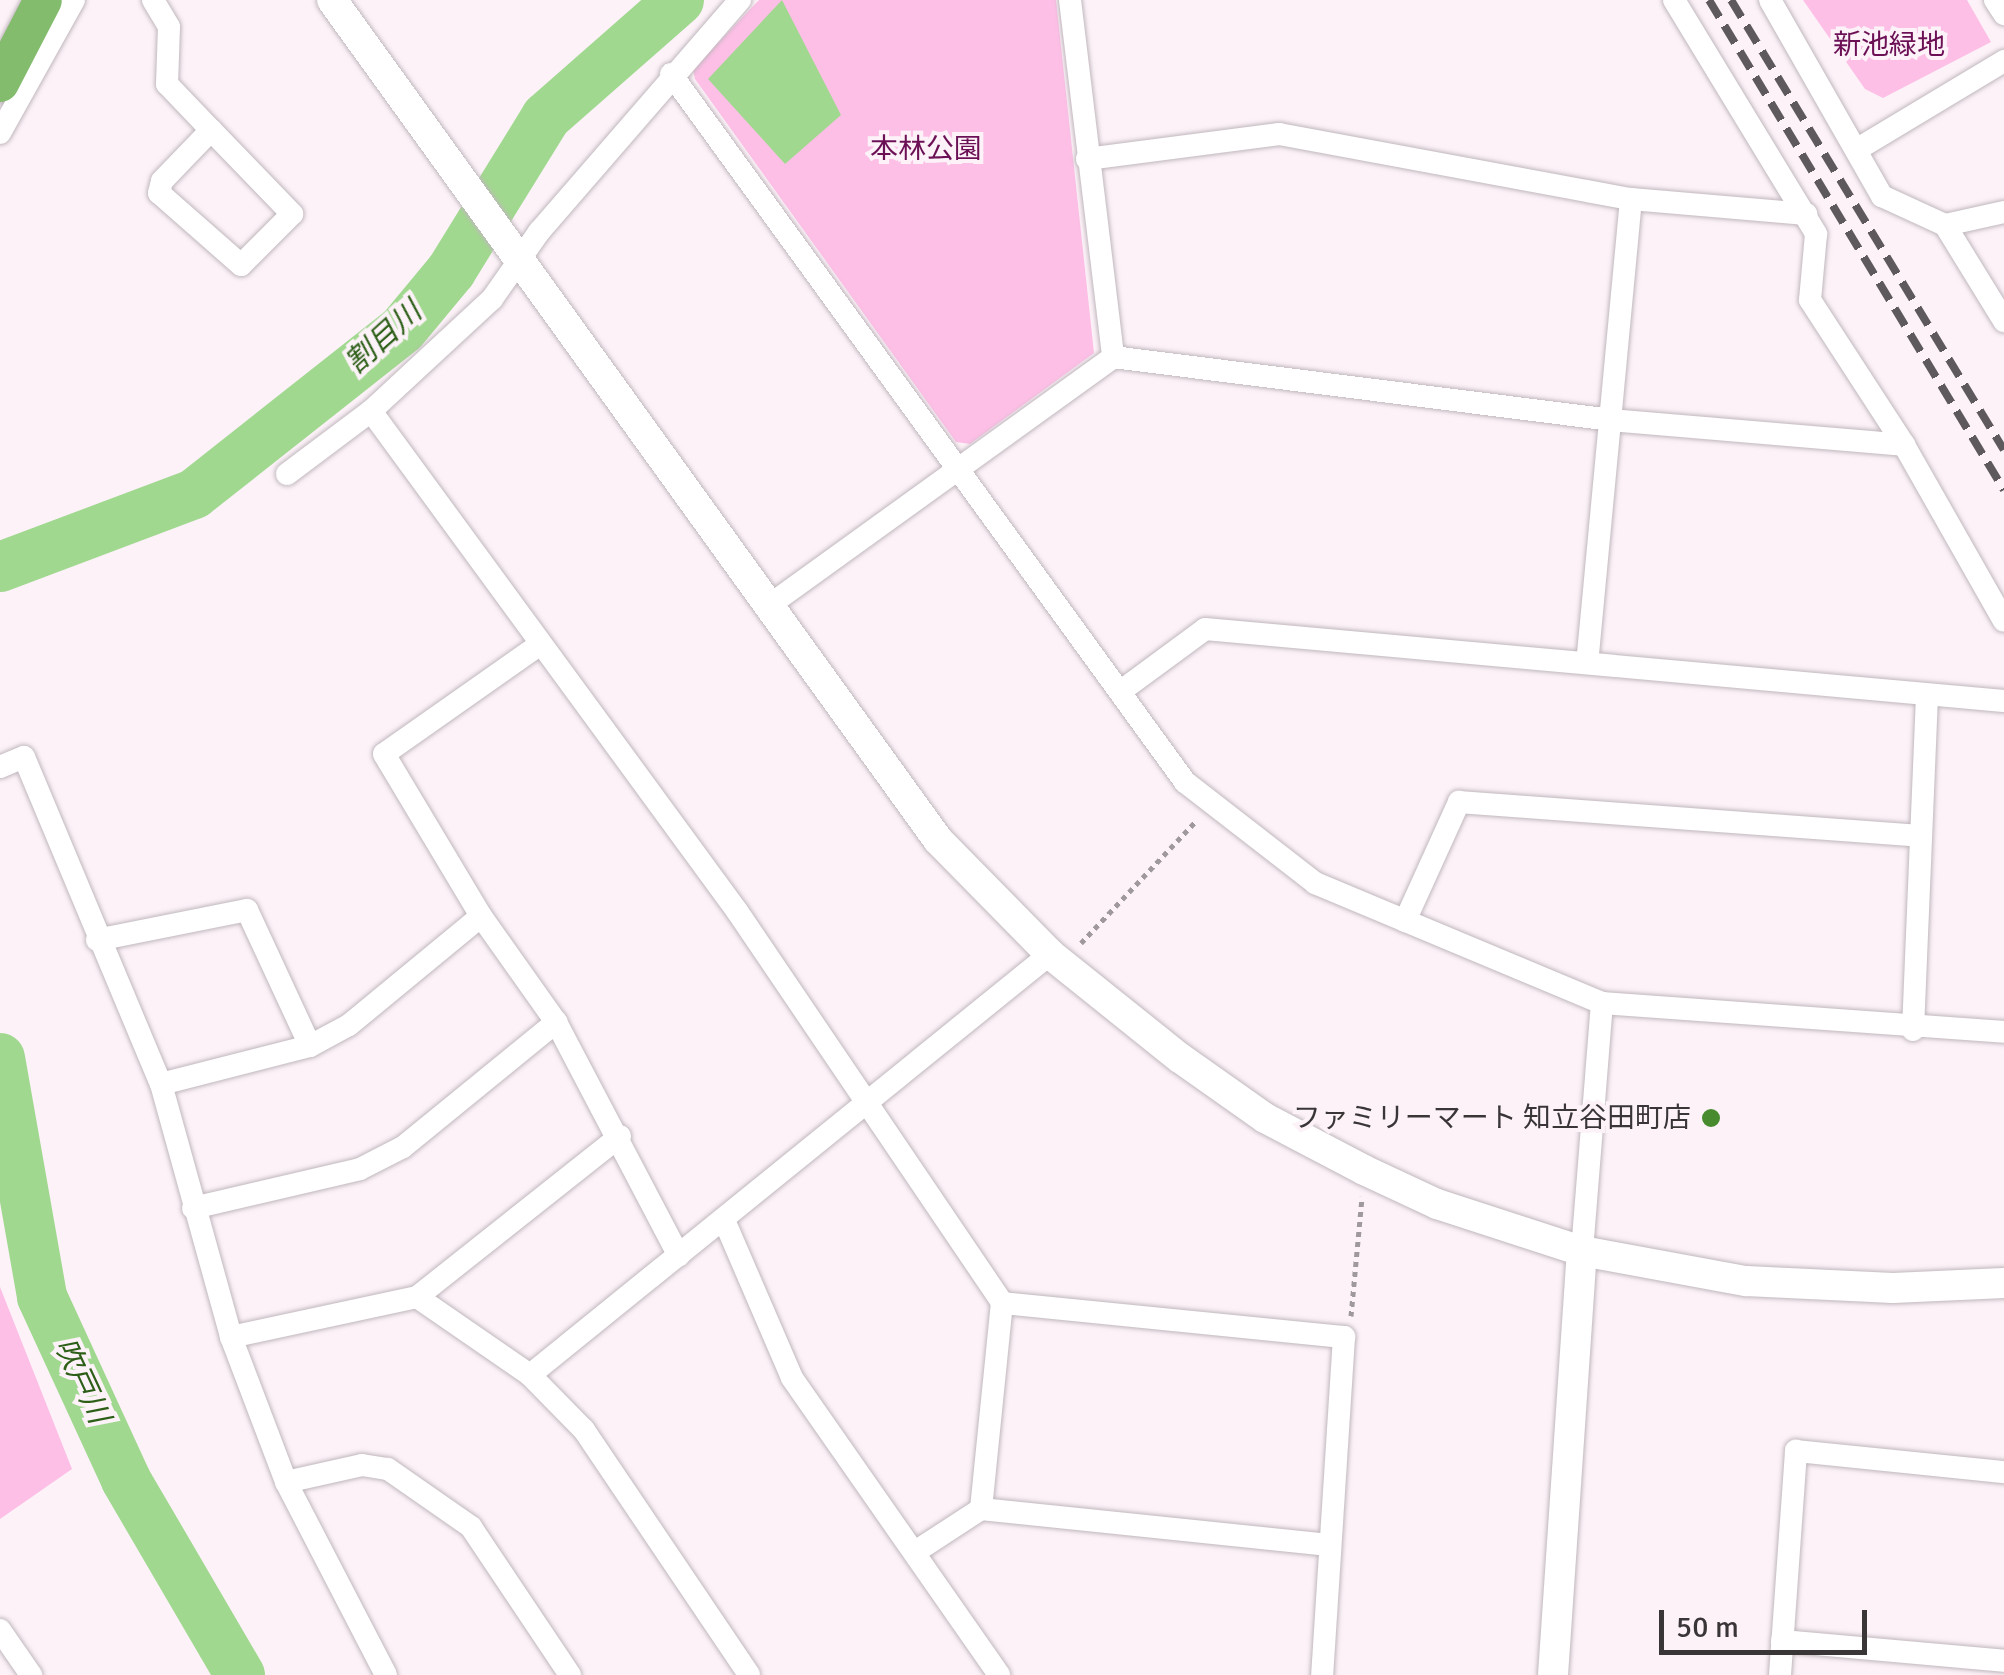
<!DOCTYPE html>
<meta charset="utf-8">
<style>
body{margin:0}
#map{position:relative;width:2004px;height:1675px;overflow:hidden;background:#fcf2f8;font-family:Signika,"Noto Sans JP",sans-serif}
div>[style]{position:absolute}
.green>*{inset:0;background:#fdbfe6}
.water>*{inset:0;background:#a1d88f}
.river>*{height:50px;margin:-25px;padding:0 25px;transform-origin:25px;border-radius:25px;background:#a1d88f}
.path>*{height:5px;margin-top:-2.5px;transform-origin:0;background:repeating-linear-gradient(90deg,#9f989c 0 5px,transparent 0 10px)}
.roads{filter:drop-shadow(0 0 2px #c0b7bd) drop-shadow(0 0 2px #c0b7bd)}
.minor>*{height:22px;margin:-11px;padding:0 11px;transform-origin:11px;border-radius:11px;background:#fff}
.tertiary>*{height:30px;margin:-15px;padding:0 15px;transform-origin:15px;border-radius:15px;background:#fff}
.trunk>*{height:38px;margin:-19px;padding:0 19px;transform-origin:19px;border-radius:19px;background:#82bc6c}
.rail>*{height:8px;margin-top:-4px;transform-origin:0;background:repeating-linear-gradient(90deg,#5e595c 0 20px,transparent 0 30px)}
.dots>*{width:28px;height:28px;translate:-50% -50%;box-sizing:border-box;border:5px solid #fcf2f8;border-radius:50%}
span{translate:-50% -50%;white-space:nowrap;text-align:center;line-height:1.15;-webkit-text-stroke:8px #fcf2f8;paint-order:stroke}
.park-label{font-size:28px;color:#6c1056}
.poi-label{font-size:28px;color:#3a3638}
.right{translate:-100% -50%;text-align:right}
.water-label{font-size:30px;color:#2d5f18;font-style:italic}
.scale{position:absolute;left:1659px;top:1610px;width:208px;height:45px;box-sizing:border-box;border:5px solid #3a3638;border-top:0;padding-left:12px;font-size:30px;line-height:35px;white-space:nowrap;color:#3a3638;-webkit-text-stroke:8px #fcf2f8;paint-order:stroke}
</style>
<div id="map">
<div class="green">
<i style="clip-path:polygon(759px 0,1056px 0,1094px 353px,970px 444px,956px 442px,695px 79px,693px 69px)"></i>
<i style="clip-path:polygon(1803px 0,1967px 0,1991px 42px,1883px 98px,1865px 89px)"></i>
<i style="clip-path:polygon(0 1287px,72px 1469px,0 1519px)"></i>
</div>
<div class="water">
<i style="clip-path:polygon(782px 0,841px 115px,785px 164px,708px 79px)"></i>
</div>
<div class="river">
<i style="left:0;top:567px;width:207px;rotate:-20.6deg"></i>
<i style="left:194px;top:494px;width:265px;rotate:-38.3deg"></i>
<i style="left:402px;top:330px;width:77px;rotate:-50.3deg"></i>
<i style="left:451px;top:271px;width:181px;rotate:-58.3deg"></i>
<i style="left:546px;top:117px;width:177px;rotate:-41.3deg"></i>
<i style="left:0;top:1058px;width:243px;rotate:80deg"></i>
<i style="left:42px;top:1297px;width:201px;rotate:65.3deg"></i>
<i style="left:126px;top:1480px;width:226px;rotate:59.7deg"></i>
</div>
<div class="path">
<i style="left:1081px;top:943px;width:169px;rotate:-46.7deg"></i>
<i style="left:1351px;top:1316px;width:120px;rotate:-84.7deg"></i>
</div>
<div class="roads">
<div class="minor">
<i style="left:153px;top:0;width:31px;rotate:59deg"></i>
<i style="left:169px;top:27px;width:57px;rotate:92deg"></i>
<i style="left:167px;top:84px;width:64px;rotate:46.3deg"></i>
<i style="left:211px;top:130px;width:117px;rotate:46deg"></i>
<i style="left:292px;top:214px;width:72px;rotate:135deg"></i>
<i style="left:241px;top:265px;width:109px;rotate:-138.7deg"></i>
<i style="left:159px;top:193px;width:12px;rotate:-76deg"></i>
<i style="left:162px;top:181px;width:71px;rotate:-46.1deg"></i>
<i style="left:1070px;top:0;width:360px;rotate:83.1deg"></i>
<i style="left:1674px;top:0;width:274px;rotate:58.7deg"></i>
<i style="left:1816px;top:234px;width:66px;rotate:95.2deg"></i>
<i style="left:1810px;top:300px;width:173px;rotate:57deg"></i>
<i style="left:1904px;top:445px;width:202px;rotate:60.4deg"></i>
<i style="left:1770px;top:0;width:226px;rotate:60.3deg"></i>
<i style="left:1882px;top:196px;width:69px;rotate:24.7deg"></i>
<i style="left:1995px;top:0;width:17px;rotate:57deg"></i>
<i style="left:671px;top:74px;width:875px;rotate:54.02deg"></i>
<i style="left:1185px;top:782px;width:165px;rotate:37.8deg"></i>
<i style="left:1315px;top:883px;width:311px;rotate:22.7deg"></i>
<i style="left:1602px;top:1003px;width:403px;rotate:4.1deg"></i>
<i style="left:0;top:133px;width:152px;rotate:-60.9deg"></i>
<i style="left:1856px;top:150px;width:173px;rotate:-31deg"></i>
<i style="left:1087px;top:159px;width:194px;rotate:-7.4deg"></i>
<i style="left:1279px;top:134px;width:358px;rotate:10.5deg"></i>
<i style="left:1631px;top:199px;width:466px;rotate:95.4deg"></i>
<i style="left:1631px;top:199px;width:176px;rotate:4.9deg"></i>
<i style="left:2004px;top:212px;width:60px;rotate:167.6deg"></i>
<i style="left:1945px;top:225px;width:113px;rotate:58.4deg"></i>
<i style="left:371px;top:411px;width:620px;rotate:53.8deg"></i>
<i style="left:737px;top:911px;width:473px;rotate:55.9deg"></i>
<i style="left:1002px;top:1303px;width:344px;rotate:5.7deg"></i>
<i style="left:1344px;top:1337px;width:339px;rotate:93.7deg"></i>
<i style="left:287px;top:474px;width:105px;rotate:-36.9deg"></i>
<i style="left:371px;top:411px;width:165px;rotate:-42.8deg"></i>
<i style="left:492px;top:299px;width:82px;rotate:-55deg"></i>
<i style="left:539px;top:232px;width:307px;rotate:-49.1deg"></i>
<i style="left:767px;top:607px;width:427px;rotate:-35.8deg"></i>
<i style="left:1113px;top:357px;width:500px;rotate:7.2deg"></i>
<i style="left:1609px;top:420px;width:296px;rotate:4.8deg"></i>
<i style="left:539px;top:645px;width:189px;rotate:144.9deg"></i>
<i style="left:384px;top:754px;width:189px;rotate:59.1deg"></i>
<i style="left:481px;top:916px;width:130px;rotate:54.7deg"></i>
<i style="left:556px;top:1022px;width:264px;rotate:62.3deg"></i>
<i style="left:1121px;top:691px;width:104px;rotate:-36.4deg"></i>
<i style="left:1205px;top:629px;width:802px;rotate:5.15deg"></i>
<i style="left:0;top:767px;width:26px;rotate:-23deg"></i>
<i style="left:24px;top:757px;width:355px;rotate:67.3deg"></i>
<i style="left:161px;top:1084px;width:263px;rotate:74.5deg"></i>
<i style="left:231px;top:1337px;width:155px;rotate:69.2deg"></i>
<i style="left:286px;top:1482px;width:217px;rotate:62.6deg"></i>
<i style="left:1405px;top:921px;width:131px;rotate:-65.6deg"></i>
<i style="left:1459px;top:802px;width:462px;rotate:4.2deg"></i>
<i style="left:97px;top:940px;width:153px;rotate:-11.3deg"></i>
<i style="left:247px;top:910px;width:150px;rotate:65.1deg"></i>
<i style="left:1913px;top:1030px;width:334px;rotate:-87.6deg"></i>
<i style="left:161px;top:1084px;width:154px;rotate:-14.3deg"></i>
<i style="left:310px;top:1046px;width:44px;rotate:-28.3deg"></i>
<i style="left:349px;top:1025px;width:171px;rotate:-39.5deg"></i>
<i style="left:193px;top:1208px;width:171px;rotate:-13.1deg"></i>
<i style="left:360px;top:1169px;width:48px;rotate:-27.1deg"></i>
<i style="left:403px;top:1147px;width:198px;rotate:-39.2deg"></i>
<i style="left:724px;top:1220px;width:172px;rotate:66.7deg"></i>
<i style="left:792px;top:1378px;width:362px;rotate:55.1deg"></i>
<i style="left:1582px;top:1251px;width:249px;rotate:-85.4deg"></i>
<i style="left:417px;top:1297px;width:137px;rotate:34.6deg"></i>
<i style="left:530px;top:1375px;width:77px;rotate:45.5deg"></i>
<i style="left:584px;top:1430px;width:295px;rotate:56deg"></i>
<i style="left:231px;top:1337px;width:190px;rotate:-12.1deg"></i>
<i style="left:417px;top:1297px;width:259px;rotate:-38.4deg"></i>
<i style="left:530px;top:1375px;width:669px;rotate:-38.99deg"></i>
<i style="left:286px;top:1482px;width:78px;rotate:-12.6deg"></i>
<i style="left:362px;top:1465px;width:26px;rotate:9deg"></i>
<i style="left:388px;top:1469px;width:101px;rotate:34.9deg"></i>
<i style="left:471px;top:1527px;width:178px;rotate:56.2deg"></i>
<i style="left:981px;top:1509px;width:207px;rotate:-84.2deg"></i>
<i style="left:915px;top:1552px;width:79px;rotate:-33.1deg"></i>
<i style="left:981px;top:1509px;width:350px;rotate:5.9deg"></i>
<i style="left:0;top:1630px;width:55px;rotate:55.4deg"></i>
<i style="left:1782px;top:1641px;width:223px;rotate:5.1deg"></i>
<i style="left:1780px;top:1675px;width:225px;rotate:-85.9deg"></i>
<i style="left:1796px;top:1451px;width:209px;rotate:5.8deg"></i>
</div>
<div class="tertiary">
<i style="left:332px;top:0;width:1036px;rotate:54.19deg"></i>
<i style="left:938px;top:840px;width:160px;rotate:45.5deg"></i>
<i style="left:1050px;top:954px;width:166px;rotate:38.7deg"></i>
<i style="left:1180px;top:1058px;width:104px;rotate:35.2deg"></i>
<i style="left:1265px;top:1118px;width:112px;rotate:27.7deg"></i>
<i style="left:1364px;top:1170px;width:81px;rotate:25deg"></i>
<i style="left:1437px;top:1204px;width:152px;rotate:18deg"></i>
<i style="left:1582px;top:1251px;width:167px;rotate:10.4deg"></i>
<i style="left:1746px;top:1281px;width:147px;rotate:2.7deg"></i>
<i style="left:1893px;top:1288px;width:111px;rotate:-2.6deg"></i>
<i style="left:1553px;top:1675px;width:425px;rotate:-86.1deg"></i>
</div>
<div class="trunk">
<i style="left:0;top:83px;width:93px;rotate:-62.6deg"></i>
</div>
</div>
<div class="rail">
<i style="left:1709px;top:0;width:572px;rotate:58.95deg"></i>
<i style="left:1731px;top:0;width:526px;rotate:58.76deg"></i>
</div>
<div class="dots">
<i style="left:1711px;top:1118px;background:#488b2e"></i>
</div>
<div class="park-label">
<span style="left:1889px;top:45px">新池緑地</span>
<span style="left:926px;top:149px">本林公園</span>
</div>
<div class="poi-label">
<span class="right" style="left:1691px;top:1118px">ファミリーマート 知立谷田町店</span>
</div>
<div class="water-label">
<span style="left:384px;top:338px;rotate:-42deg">割目川</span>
<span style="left:81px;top:1381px;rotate:65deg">吹戸川</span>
</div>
<div class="scale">50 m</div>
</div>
